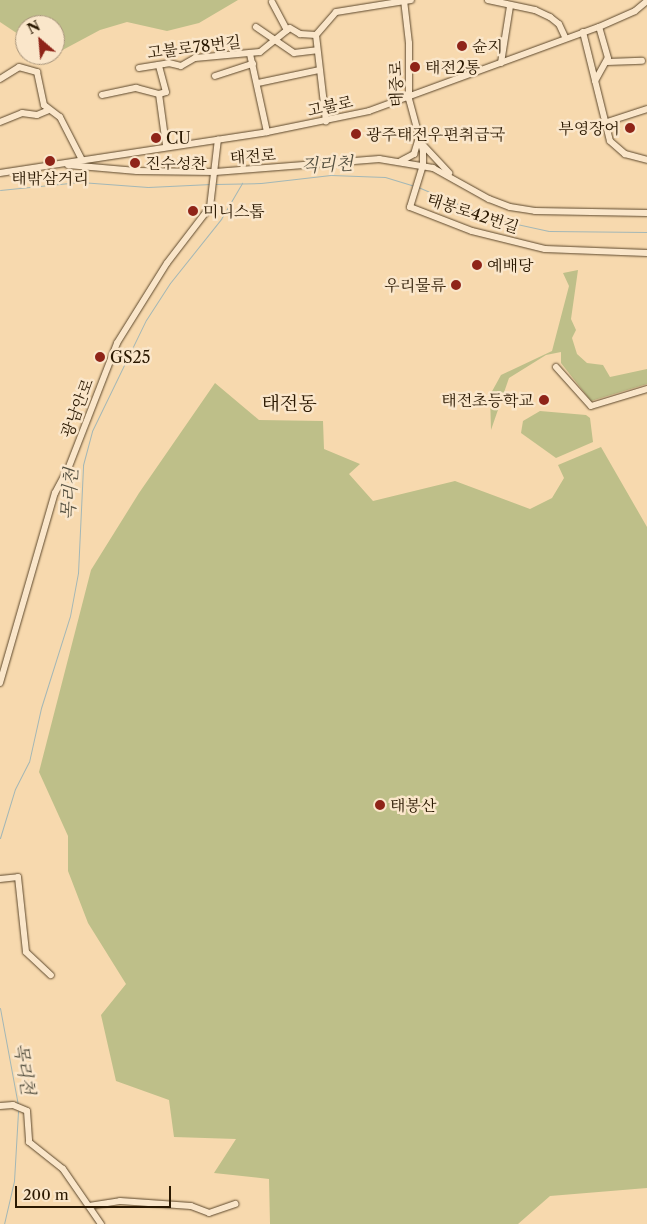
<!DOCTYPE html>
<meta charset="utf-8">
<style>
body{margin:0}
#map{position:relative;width:647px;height:1224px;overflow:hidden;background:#f7d9ae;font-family:"Libre Caslon Text","Noto Serif KR",serif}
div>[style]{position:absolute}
.green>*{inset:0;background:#bebf89}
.stream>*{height:1px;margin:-0.5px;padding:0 0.5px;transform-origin:0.5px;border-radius:0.5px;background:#a3b7b6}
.roads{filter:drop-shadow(0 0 1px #5d482c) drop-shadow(0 0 1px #5d482c)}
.minor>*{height:6px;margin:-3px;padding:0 3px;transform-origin:3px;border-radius:3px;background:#fae6ca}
.dots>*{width:14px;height:14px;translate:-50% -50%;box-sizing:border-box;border:2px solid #fae6ca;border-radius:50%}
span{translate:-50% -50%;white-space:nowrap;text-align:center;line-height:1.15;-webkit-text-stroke:5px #fae6ca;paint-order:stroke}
.poi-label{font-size:16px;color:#2a1801}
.left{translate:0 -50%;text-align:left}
.right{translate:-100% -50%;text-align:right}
.street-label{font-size:16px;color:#2a1801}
.water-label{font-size:18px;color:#545040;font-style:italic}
.quarter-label{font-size:19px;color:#2a1801}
.north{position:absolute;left:15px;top:15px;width:50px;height:50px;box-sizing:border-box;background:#fae6ca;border:1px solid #a7947a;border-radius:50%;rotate:333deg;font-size:14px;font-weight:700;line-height:20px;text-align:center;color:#2a1801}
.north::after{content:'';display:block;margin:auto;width:18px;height:22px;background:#8f2418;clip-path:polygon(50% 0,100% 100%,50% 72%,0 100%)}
.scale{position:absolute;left:15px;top:1186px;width:156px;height:22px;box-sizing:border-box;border:2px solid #2a1801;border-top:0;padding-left:6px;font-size:15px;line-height:18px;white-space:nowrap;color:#2a1801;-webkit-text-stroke:4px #fae6ca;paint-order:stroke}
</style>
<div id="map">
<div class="green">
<i style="clip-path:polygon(0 0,238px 0,199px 23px,167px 31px,127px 22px,100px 30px,57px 53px,55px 25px,25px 25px,24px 38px,0 22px)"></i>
<i style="clip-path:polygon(578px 270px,571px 319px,576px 330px,572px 338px,577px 354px,587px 363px,603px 365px,610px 377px,647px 369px,647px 384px,591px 401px,561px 363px,561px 352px,546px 355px,509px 378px,491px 430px,490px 395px,501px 375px,552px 351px,569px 286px,563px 273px)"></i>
<i style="clip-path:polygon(215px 383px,259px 420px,323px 421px,324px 449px,360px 464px,349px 474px,373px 501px,455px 481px,530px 509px,552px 498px,564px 478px,558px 465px,601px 447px,647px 527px,647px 1188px,550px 1196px,518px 1224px,270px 1224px,269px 1179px,214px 1173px,236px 1139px,174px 1137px,169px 1100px,116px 1081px,101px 1015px,126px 984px,88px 923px,68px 871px,68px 836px,39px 772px,91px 570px,139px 493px)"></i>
<i style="clip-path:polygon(540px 411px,586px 415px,590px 418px,593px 442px,556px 458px,521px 433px,523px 421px)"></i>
</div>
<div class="stream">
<i style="left:215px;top:184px;width:46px;rotate:-1.2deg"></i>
<i style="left:261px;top:183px;width:70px;rotate:-6.5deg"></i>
<i style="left:331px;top:175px;width:54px;rotate:2.1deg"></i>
<i style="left:385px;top:177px;width:30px;rotate:17deg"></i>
<i style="left:418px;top:187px;width:82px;rotate:23.1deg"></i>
<i style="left:493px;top:219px;width:57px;rotate:12.1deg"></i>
<i style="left:549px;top:231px;width:98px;rotate:0.6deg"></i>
<i style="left:0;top:190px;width:80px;rotate:-5.7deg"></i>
<i style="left:80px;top:182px;width:68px;rotate:4.2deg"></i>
<i style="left:148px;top:187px;width:63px;rotate:-2.7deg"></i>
<i style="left:0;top:838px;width:51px;rotate:-73deg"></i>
<i style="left:15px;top:789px;width:30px;rotate:-63deg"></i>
<i style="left:29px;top:762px;width:55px;rotate:-77.5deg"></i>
<i style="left:41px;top:708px;width:96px;rotate:-72.5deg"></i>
<i style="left:70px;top:616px;width:44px;rotate:-79.5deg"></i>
<i style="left:78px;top:573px;width:108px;rotate:-87.3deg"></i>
<i style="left:83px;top:465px;width:35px;rotate:-75deg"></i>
<i style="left:92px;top:431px;width:123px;rotate:-64.1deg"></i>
<i style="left:146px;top:320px;width:44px;rotate:-57deg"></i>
<i style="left:170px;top:283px;width:82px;rotate:-51.4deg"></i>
<i style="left:221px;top:219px;width:42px;rotate:-59.7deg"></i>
<i style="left:0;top:1008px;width:99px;rotate:79.5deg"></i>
<i style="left:4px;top:1224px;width:44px;rotate:-76.9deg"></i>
<i style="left:14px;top:1181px;width:70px;rotate:-86.7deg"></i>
</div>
<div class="roads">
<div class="minor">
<i style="left:404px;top:0;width:43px;rotate:83.4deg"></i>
<i style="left:409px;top:43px;width:56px;rotate:90deg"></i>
<i style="left:409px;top:99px;width:54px;rotate:74.9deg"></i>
<i style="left:423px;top:151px;width:14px;rotate:90deg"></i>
<i style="left:423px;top:165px;width:44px;rotate:107.2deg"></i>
<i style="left:410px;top:207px;width:66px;rotate:21.2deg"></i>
<i style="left:472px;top:231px;width:75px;rotate:13.9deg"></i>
<i style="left:545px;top:249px;width:102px;rotate:2.2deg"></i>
<i style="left:488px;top:0;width:48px;rotate:12deg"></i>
<i style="left:535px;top:10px;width:17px;rotate:25deg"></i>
<i style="left:550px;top:17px;width:11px;rotate:38deg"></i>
<i style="left:559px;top:24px;width:14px;rotate:65deg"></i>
<i style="left:272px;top:2px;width:32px;rotate:62deg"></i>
<i style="left:256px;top:27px;width:46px;rotate:34.4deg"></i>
<i style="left:294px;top:53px;width:23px;rotate:-7deg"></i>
<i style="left:583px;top:32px;width:112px;rotate:76.1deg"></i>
<i style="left:610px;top:141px;width:20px;rotate:41deg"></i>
<i style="left:625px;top:154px;width:23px;rotate:15deg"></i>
<i style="left:316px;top:35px;width:87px;rotate:83.4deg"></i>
<i style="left:250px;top:54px;width:80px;rotate:77.7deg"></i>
<i style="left:607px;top:62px;width:35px;rotate:-2deg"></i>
<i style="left:501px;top:63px;width:58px;rotate:-81deg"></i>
<i style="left:139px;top:68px;width:30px;rotate:-9deg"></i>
<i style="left:169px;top:63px;width:12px;rotate:14deg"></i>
<i style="left:181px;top:66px;width:16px;rotate:-30deg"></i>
<i style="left:195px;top:58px;width:65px;rotate:-5.3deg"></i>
<i style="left:260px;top:52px;width:38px;rotate:-39deg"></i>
<i style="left:290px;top:28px;width:12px;rotate:31deg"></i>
<i style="left:300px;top:34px;width:16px;rotate:4deg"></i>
<i style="left:316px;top:35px;width:30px;rotate:-49deg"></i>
<i style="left:336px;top:12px;width:76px;rotate:-9.1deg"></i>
<i style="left:215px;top:76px;width:40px;rotate:-18deg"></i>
<i style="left:0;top:79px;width:22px;rotate:-32deg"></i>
<i style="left:19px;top:67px;width:19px;rotate:16deg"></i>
<i style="left:37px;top:72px;width:34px;rotate:78deg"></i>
<i style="left:44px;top:105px;width:20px;rotate:37deg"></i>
<i style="left:60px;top:117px;width:48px;rotate:62.9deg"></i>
<i style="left:595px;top:81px;width:26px;rotate:-61deg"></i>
<i style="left:608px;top:58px;width:32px;rotate:-106deg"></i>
<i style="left:258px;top:83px;width:62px;rotate:-12deg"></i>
<i style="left:159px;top:94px;width:51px;rotate:82.2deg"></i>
<i style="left:102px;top:95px;width:35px;rotate:-12deg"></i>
<i style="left:136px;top:88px;width:24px;rotate:15deg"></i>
<i style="left:159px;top:94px;width:7px;rotate:-16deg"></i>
<i style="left:166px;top:92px;width:28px;rotate:-105deg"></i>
<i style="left:0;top:122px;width:24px;rotate:-22deg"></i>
<i style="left:22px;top:113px;width:15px;rotate:8deg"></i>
<i style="left:37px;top:115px;width:13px;rotate:-23deg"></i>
<i style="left:604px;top:123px;width:45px;rotate:-18deg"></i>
<i style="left:424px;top:146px;width:37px;rotate:47deg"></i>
<i style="left:401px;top:161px;width:15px;rotate:-28deg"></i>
<i style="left:414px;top:154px;width:17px;rotate:-73deg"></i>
<i style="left:68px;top:165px;width:69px;rotate:5deg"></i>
<i style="left:137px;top:171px;width:78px;rotate:0.7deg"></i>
<i style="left:215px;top:172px;width:165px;rotate:-4.5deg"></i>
<i style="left:379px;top:159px;width:55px;rotate:9.5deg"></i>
<i style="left:433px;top:168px;width:64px;rotate:29deg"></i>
<i style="left:489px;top:199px;width:22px;rotate:21deg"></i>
<i style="left:510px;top:207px;width:25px;rotate:9deg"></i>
<i style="left:535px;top:211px;width:112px;rotate:1deg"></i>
<i style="left:0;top:173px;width:270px;rotate:-8.7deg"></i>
<i style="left:267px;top:132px;width:104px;rotate:-11.6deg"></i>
<i style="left:369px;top:111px;width:245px;rotate:-20.1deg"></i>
<i style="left:599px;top:27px;width:39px;rotate:-24deg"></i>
<i style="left:635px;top:11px;width:16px;rotate:-40deg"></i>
<i style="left:556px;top:367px;width:52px;rotate:48.1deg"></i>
<i style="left:591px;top:406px;width:59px;rotate:-16.9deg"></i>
<i style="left:0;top:683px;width:198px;rotate:-73.9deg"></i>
<i style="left:55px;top:493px;width:27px;rotate:-62deg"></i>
<i style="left:68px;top:469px;width:135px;rotate:-68.7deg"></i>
<i style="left:117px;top:343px;width:94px;rotate:-58deg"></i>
<i style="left:167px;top:263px;width:71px;rotate:-52.5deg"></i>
<i style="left:210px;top:207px;width:68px;rotate:-83.3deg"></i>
<i style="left:0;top:879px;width:18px;rotate:-6deg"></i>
<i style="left:18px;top:877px;width:75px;rotate:83.9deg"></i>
<i style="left:26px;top:952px;width:34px;rotate:43deg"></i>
<i style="left:0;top:1106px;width:13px;rotate:-4deg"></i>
<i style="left:13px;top:1105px;width:15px;rotate:23deg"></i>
<i style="left:27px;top:1111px;width:31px;rotate:86deg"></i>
<i style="left:29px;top:1142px;width:43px;rotate:38.5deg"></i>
<i style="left:63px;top:1169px;width:67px;rotate:55.4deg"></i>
<i style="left:89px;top:1206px;width:31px;rotate:-9deg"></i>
<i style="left:120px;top:1201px;width:71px;rotate:4deg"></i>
<i style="left:191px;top:1206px;width:19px;rotate:21deg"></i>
<i style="left:209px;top:1213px;width:28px;rotate:-19deg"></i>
</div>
</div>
<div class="dots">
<i style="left:462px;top:46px;background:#8f2418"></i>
<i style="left:415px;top:67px;background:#8f2418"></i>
<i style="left:630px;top:128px;background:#8f2418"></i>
<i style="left:356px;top:134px;background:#8f2418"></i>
<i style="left:156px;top:138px;background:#8f2418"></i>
<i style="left:50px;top:161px;background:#8f2418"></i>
<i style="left:135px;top:163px;background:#8f2418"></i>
<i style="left:193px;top:211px;background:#8f2418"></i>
<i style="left:477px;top:265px;background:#8f2418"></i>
<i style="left:456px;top:285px;background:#8f2418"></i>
<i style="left:100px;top:357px;background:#8f2418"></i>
<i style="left:544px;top:400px;background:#8f2418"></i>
<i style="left:380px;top:805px;background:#8f2418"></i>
</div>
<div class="poi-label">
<span class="left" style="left:472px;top:46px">슌지</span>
<span class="left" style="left:425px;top:67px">태전2통</span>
<span class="right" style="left:620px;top:128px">부영장어</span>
<span class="left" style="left:366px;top:134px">광주태전우편취급국</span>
<span class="left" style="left:166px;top:138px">CU</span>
<span class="left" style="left:145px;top:163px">진수성찬</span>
<span style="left:50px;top:178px">태밖삼거리</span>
<span class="left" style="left:203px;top:211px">미니스톱</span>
<span class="left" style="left:487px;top:265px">예배당</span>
<span class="right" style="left:446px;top:285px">우리물류</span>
<span class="left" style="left:110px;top:357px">GS25</span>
<span class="right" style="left:534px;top:400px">태전초등학교</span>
<span class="left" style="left:390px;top:805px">태봉산</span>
</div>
<div class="street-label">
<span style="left:194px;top:47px;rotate:-7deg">고불로78번길</span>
<span style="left:396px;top:84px;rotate:-92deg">태중로</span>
<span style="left:330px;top:106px;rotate:-12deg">고불로</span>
<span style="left:253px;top:156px;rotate:-4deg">태전로</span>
<span style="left:473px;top:213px;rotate:18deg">태봉로42번길</span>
<span style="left:77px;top:408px;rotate:-69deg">광남안로</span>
</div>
<div class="water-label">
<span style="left:327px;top:165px;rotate:-3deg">직리천</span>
<span style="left:70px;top:494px;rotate:-86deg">목리천</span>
<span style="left:24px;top:1069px;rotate:81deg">목리천</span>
</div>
<div class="quarter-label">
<span style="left:289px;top:404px">태전동</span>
</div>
<div class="north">N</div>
<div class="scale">200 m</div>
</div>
